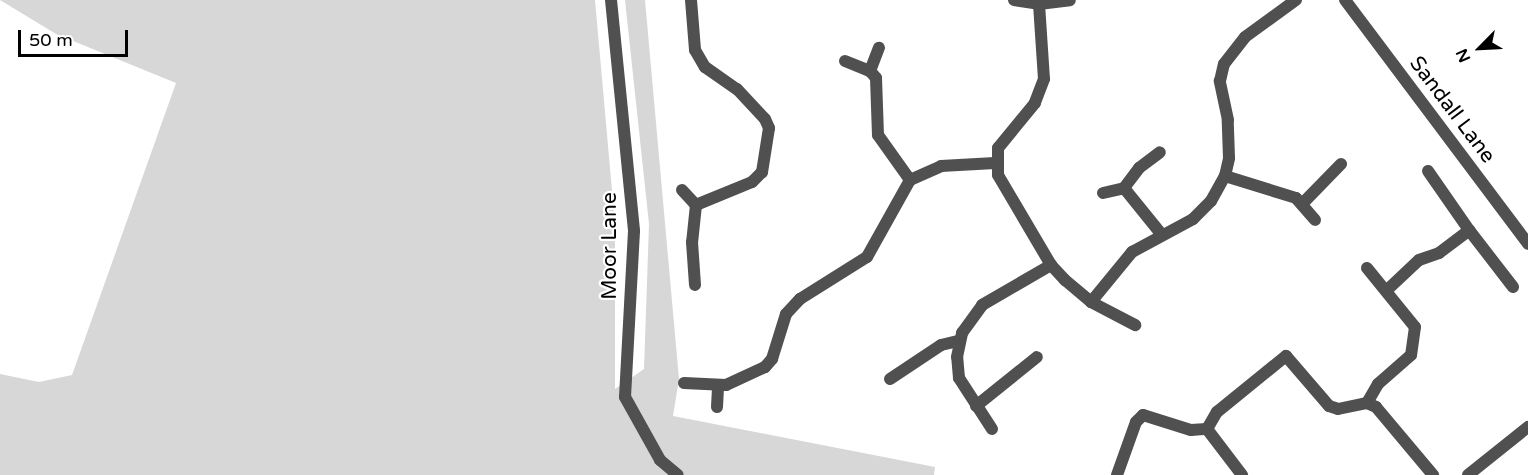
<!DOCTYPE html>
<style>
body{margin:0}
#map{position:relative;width:1528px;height:475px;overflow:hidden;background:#fff;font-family:"Varela Round",sans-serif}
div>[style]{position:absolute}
.green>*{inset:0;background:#d7d7d7}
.minor>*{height:12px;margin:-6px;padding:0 6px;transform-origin:6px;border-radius:6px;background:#505050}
span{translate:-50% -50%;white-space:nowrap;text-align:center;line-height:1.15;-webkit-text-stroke:4.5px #fff;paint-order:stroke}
.street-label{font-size:21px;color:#000}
.north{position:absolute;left:1450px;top:18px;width:60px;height:60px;-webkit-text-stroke:4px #fff;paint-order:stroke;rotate:246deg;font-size:16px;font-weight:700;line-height:24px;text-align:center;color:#000}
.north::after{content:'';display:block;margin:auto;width:21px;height:27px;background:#000;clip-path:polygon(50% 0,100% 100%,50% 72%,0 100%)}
.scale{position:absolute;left:18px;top:30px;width:110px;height:27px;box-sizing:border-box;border:3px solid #000;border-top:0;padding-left:8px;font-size:18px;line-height:21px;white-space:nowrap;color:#000;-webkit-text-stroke:4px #fff;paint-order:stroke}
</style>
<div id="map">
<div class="green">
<i style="clip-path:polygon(0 0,595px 0,615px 224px,615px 389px,644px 369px,649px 224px,625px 0,645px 0,679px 379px,673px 416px,935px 467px,934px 475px,0 475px,0 374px,39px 382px,72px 375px,176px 83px,56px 34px)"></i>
</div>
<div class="minor">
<i style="left:611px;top:0;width:232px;rotate:84.3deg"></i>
<i style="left:634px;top:231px;width:166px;rotate:93.1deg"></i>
<i style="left:625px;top:397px;width:72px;rotate:60.9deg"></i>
<i style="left:660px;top:460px;width:23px;rotate:40deg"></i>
<i style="left:691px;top:0;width:50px;rotate:85.4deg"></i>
<i style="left:695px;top:50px;width:20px;rotate:60deg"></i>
<i style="left:705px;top:67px;width:39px;rotate:35deg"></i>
<i style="left:737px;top:89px;width:41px;rotate:47deg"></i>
<i style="left:765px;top:119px;width:10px;rotate:66deg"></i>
<i style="left:769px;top:128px;width:45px;rotate:99deg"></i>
<i style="left:762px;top:172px;width:14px;rotate:135deg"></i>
<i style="left:752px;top:182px;width:61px;rotate:157.7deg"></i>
<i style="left:1014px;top:0;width:25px;rotate:9deg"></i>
<i style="left:1039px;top:4px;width:31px;rotate:-7deg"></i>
<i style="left:1345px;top:0;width:305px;rotate:53.1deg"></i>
<i style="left:1039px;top:4px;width:75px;rotate:86.2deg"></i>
<i style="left:1044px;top:79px;width:26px;rotate:111deg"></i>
<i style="left:1035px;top:103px;width:58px;rotate:129.4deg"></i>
<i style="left:998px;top:148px;width:27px;rotate:90deg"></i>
<i style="left:998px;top:175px;width:104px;rotate:59.5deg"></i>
<i style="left:1051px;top:265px;width:21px;rotate:47deg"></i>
<i style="left:1065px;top:280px;width:34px;rotate:40deg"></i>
<i style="left:1091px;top:302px;width:50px;rotate:27.6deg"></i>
<i style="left:845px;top:61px;width:27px;rotate:22deg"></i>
<i style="left:870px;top:71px;width:9px;rotate:49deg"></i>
<i style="left:876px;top:78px;width:57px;rotate:88deg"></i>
<i style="left:878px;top:135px;width:55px;rotate:54.6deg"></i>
<i style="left:870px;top:71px;width:25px;rotate:-69deg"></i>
<i style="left:1428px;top:171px;width:72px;rotate:55.2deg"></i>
<i style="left:1225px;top:176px;width:74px;rotate:17.2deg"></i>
<i style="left:1296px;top:198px;width:29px;rotate:49deg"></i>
<i style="left:1124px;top:188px;width:60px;rotate:51deg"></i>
<i style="left:682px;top:190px;width:21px;rotate:47deg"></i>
<i style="left:696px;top:205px;width:37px;rotate:96deg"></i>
<i style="left:692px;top:242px;width:43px;rotate:86deg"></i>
<i style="left:1103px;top:193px;width:22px;rotate:-13deg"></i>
<i style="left:1124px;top:188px;width:25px;rotate:-53deg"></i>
<i style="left:1139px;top:168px;width:26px;rotate:-37deg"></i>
<i style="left:1302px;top:204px;width:56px;rotate:-45.7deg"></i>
<i style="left:1367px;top:268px;width:76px;rotate:50.9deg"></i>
<i style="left:1415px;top:327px;width:28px;rotate:98deg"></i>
<i style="left:1411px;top:355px;width:44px;rotate:138.7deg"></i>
<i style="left:1378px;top:384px;width:22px;rotate:120deg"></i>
<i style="left:1386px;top:291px;width:45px;rotate:-43.2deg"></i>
<i style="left:1419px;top:260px;width:21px;rotate:-19deg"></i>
<i style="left:1439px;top:253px;width:38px;rotate:-37deg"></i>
<i style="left:1469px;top:230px;width:72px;rotate:52.3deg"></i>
<i style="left:1091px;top:302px;width:65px;rotate:-50.6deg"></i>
<i style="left:1132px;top:252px;width:69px;rotate:-28.4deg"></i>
<i style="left:1193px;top:219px;width:25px;rotate:-45deg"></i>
<i style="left:1211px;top:201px;width:29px;rotate:-61deg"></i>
<i style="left:1225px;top:176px;width:18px;rotate:-77deg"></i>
<i style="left:1229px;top:158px;width:38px;rotate:-92deg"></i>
<i style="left:1228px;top:120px;width:40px;rotate:-102deg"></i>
<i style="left:1220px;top:81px;width:17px;rotate:-77deg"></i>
<i style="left:1224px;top:64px;width:34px;rotate:-52deg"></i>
<i style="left:1245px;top:37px;width:63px;rotate:-36deg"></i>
<i style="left:890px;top:379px;width:61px;rotate:-33.7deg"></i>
<i style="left:941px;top:345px;width:18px;rotate:-13deg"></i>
<i style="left:684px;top:383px;width:42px;rotate:2.7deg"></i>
<i style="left:726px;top:385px;width:43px;rotate:-24.8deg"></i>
<i style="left:765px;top:367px;width:11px;rotate:-49deg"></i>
<i style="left:772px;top:359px;width:47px;rotate:-72.7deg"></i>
<i style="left:786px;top:314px;width:21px;rotate:-47deg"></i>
<i style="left:800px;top:299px;width:79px;rotate:-32.1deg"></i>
<i style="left:867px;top:257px;width:88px;rotate:-60.8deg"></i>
<i style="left:910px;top:180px;width:34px;rotate:-24deg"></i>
<i style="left:941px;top:166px;width:54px;rotate:-3.2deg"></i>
<i style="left:976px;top:406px;width:78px;rotate:-38.8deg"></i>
<i style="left:717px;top:407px;width:21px;rotate:-87deg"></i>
<i style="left:992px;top:429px;width:61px;rotate:-122.9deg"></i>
<i style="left:959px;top:378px;width:21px;rotate:-95deg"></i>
<i style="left:957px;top:357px;width:25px;rotate:-78deg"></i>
<i style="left:962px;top:333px;width:34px;rotate:-54deg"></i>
<i style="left:982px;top:305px;width:80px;rotate:-30.1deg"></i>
<i style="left:1207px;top:429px;width:20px;rotate:-60deg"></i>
<i style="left:1217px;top:412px;width:89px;rotate:-39.1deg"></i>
<i style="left:1286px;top:356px;width:66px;rotate:49.3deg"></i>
<i style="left:1329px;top:406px;width:9px;rotate:18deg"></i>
<i style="left:1338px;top:409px;width:30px;rotate:-12deg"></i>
<i style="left:1367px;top:403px;width:10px;rotate:24deg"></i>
<i style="left:1376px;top:407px;width:89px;rotate:50deg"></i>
<i style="left:1117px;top:475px;width:56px;rotate:-70.3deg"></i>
<i style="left:1136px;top:422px;width:10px;rotate:-45deg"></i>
<i style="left:1143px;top:415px;width:50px;rotate:17.4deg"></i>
<i style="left:1191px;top:430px;width:16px;rotate:-4deg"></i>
<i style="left:1207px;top:429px;width:58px;rotate:52.7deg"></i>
<i style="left:1468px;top:475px;width:77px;rotate:-38.7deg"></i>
</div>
<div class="street-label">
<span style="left:1452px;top:110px;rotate:53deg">Sandall Lane</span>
<span style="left:610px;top:246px;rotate:-90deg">Moor Lane</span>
</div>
<div class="north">N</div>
<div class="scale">50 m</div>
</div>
